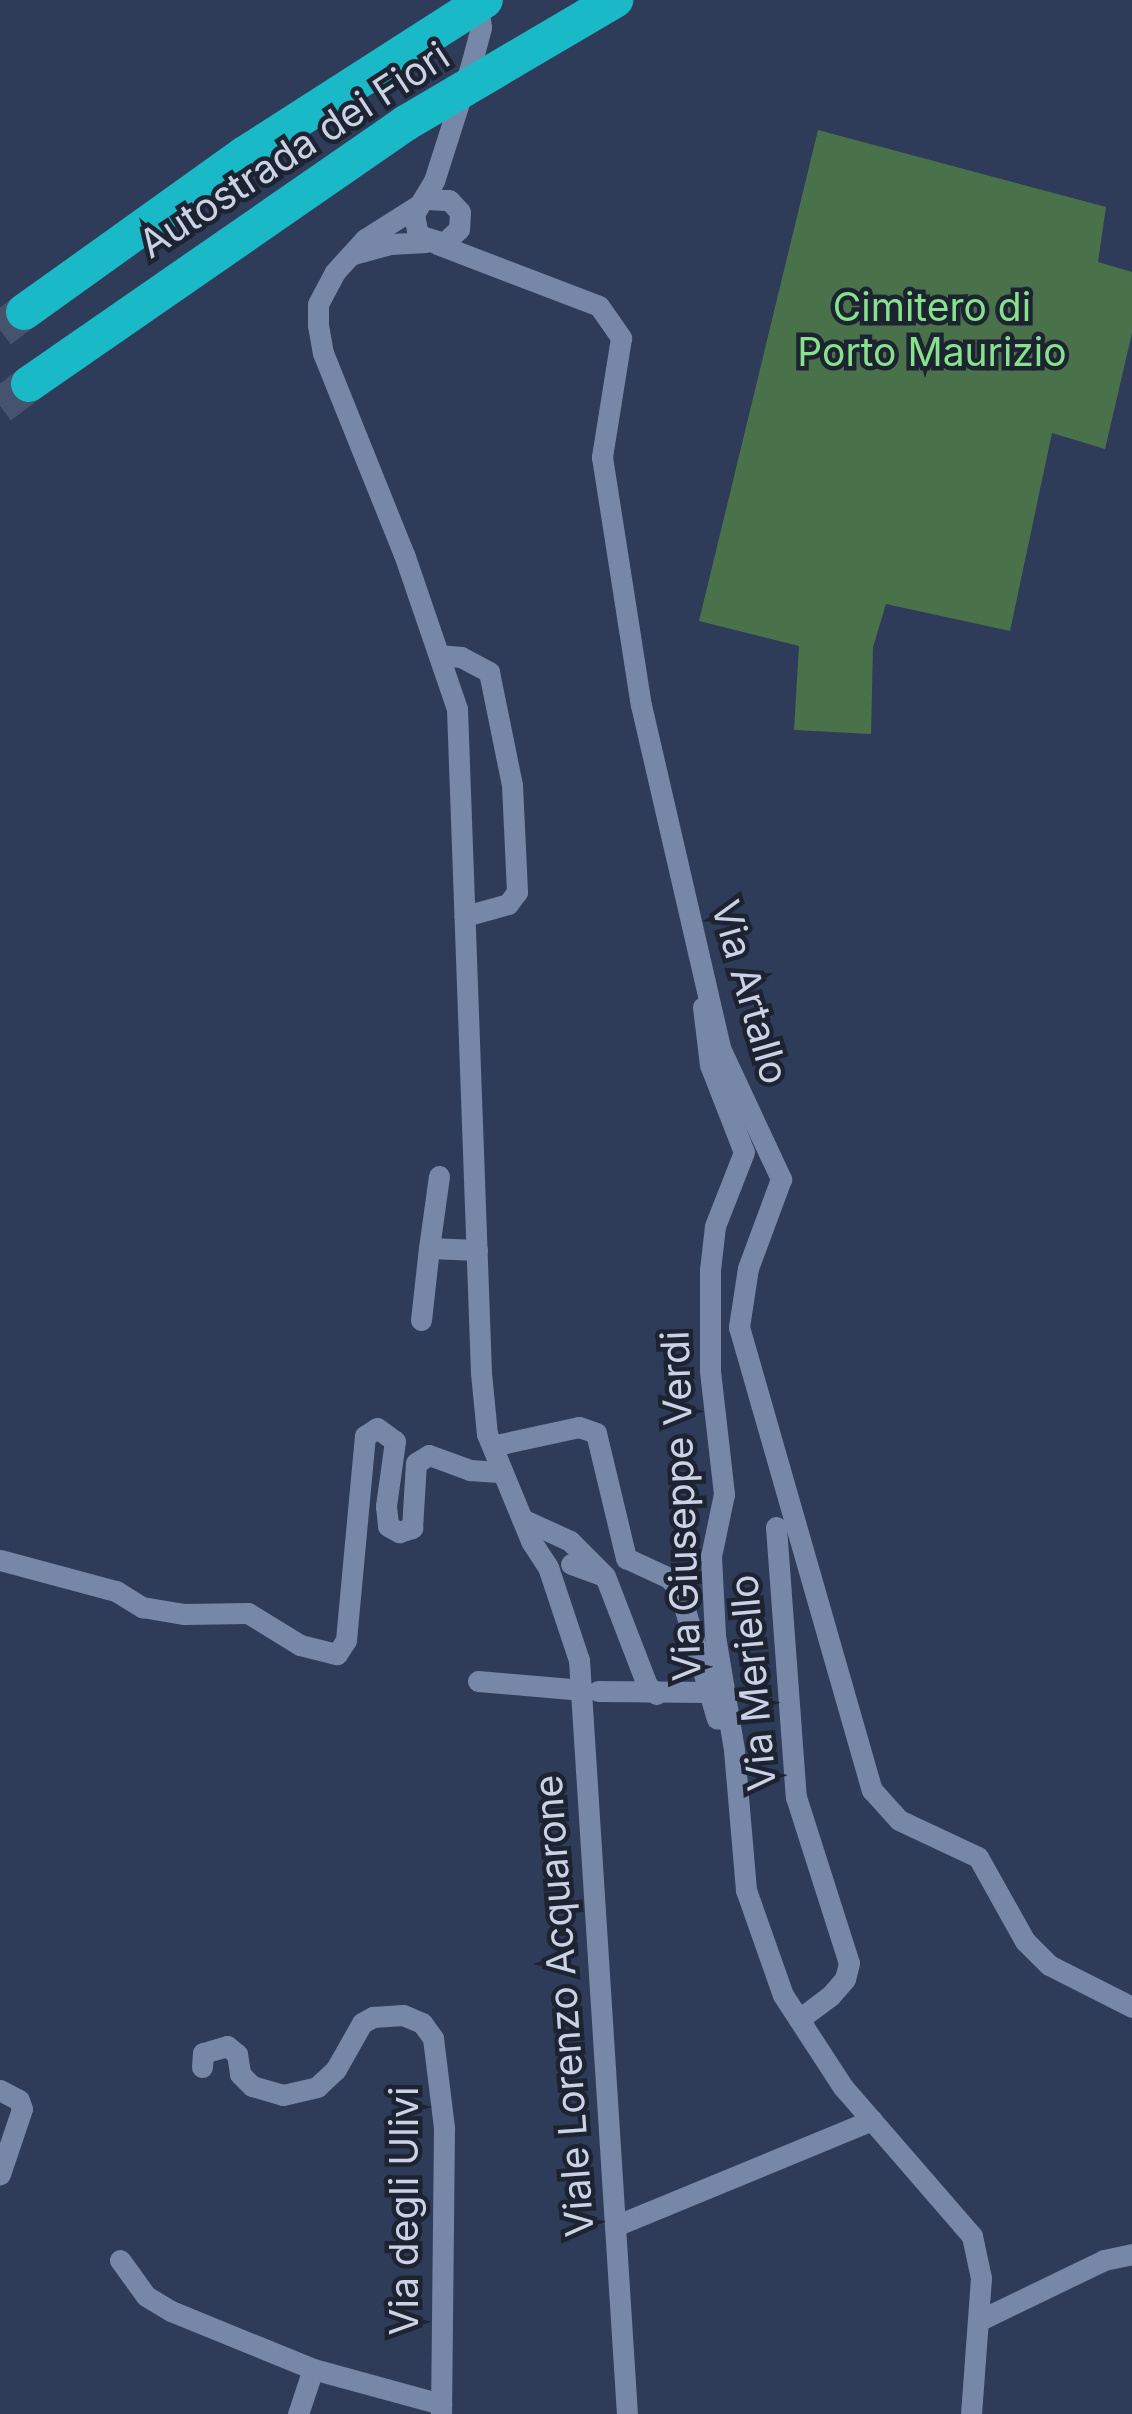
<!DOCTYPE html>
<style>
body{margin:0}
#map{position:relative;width:1132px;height:2414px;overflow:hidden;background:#2f3c59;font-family:Inter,sans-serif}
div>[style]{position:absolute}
.green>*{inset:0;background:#49724b}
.highway-tunnel>*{height:36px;margin-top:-18px;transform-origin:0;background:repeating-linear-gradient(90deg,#46536e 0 36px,transparent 0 54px)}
.minor>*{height:21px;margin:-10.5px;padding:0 10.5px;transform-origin:10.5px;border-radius:10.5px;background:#7787a8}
.highway>*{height:36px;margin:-18px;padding:0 18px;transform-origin:18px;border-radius:18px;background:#19b9c8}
span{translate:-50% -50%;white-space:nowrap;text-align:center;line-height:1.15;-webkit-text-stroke:9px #1d2331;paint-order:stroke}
.street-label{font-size:39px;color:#cad3e5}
.park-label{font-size:39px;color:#86e38b}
</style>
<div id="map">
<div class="green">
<i style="clip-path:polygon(818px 130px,1106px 207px,1098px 262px,1132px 272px,1132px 333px,1105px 449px,1052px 433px,1010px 631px,886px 604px,873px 647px,871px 734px,794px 730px,799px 646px,699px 621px)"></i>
</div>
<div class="highway-tunnel">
<i style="left:0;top:330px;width:30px;rotate:-37deg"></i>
<i style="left:0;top:406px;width:36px;rotate:-37deg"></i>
</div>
<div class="minor">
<i style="left:427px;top:199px;width:22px;rotate:3deg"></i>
<i style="left:449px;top:200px;width:16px;rotate:47deg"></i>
<i style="left:460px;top:212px;width:17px;rotate:93deg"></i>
<i style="left:459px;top:229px;width:21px;rotate:137deg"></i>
<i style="left:444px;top:243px;width:27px;rotate:-163deg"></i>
<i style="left:418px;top:235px;width:21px;rotate:-101deg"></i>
<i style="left:414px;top:214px;width:39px;rotate:-59deg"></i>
<i style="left:434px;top:181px;width:122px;rotate:-72.3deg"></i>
<i style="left:471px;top:65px;width:39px;rotate:-75deg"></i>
<i style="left:481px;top:27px;width:27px;rotate:-98deg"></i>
<i style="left:419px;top:205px;width:64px;rotate:147.8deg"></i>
<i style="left:365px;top:239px;width:45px;rotate:132.3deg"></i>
<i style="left:335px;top:272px;width:36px;rotate:118deg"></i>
<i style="left:318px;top:304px;width:21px;rotate:90deg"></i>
<i style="left:318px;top:325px;width:28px;rotate:80deg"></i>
<i style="left:323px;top:353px;width:217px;rotate:68.1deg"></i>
<i style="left:404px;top:554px;width:164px;rotate:71.1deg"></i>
<i style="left:457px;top:709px;width:664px;rotate:87.93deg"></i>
<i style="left:481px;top:1373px;width:61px;rotate:84.4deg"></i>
<i style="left:487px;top:1434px;width:116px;rotate:67.6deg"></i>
<i style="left:531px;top:1541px;width:31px;rotate:57deg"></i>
<i style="left:548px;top:1567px;width:98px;rotate:71.6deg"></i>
<i style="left:579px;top:1660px;width:756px;rotate:86.36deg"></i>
<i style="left:437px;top:244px;width:173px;rotate:20.9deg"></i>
<i style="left:599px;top:306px;width:39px;rotate:55deg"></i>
<i style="left:621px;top:338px;width:121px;rotate:99.1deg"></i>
<i style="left:602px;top:457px;width:251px;rotate:81.1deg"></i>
<i style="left:641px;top:705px;width:352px;rotate:77deg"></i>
<i style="left:720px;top:1048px;width:145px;rotate:65deg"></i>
<i style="left:781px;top:1179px;width:95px;rotate:110.3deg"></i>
<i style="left:748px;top:1268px;width:60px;rotate:98.7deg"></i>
<i style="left:739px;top:1327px;width:482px;rotate:74deg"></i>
<i style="left:872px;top:1790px;width:40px;rotate:48deg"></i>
<i style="left:899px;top:1820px;width:87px;rotate:25.1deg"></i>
<i style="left:978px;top:1857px;width:96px;rotate:60.8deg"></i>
<i style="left:1025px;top:1941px;width:34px;rotate:45deg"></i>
<i style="left:1049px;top:1965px;width:93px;rotate:26.8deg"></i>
<i style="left:353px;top:254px;width:38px;rotate:-15deg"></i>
<i style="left:390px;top:244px;width:36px;rotate:-3deg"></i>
<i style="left:439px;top:655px;width:22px;rotate:5deg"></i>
<i style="left:461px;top:657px;width:32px;rotate:28deg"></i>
<i style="left:489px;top:672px;width:115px;rotate:78.5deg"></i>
<i style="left:512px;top:785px;width:107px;rotate:87.3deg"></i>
<i style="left:517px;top:892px;width:15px;rotate:127deg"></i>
<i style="left:508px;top:904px;width:45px;rotate:164.4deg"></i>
<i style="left:703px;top:1007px;width:58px;rotate:83.1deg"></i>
<i style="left:710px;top:1065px;width:93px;rotate:68.7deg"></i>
<i style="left:744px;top:1152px;width:79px;rotate:111.4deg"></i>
<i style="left:715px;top:1226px;width:44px;rotate:96.5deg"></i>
<i style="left:710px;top:1270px;width:101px;rotate:90deg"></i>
<i style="left:710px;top:1371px;width:124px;rotate:83.5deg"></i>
<i style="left:724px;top:1494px;width:63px;rotate:101.8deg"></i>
<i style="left:711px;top:1556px;width:80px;rotate:87.1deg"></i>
<i style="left:715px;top:1636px;width:116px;rotate:80.5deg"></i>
<i style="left:734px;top:1750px;width:141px;rotate:85.1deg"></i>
<i style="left:746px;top:1890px;width:111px;rotate:70.6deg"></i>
<i style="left:783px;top:1995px;width:110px;rotate:56.9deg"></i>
<i style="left:843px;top:2087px;width:197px;rotate:49.1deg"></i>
<i style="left:972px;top:2236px;width:43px;rotate:77.9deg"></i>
<i style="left:981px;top:2278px;width:136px;rotate:94.2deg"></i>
<i style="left:439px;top:1176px;width:73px;rotate:97.9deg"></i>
<i style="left:429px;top:1248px;width:48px;rotate:2.4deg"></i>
<i style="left:421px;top:1320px;width:72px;rotate:-83.7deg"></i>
<i style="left:492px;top:1446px;width:89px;rotate:-12.3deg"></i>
<i style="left:579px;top:1427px;width:18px;rotate:19deg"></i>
<i style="left:596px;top:1433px;width:129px;rotate:76.5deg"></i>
<i style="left:626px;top:1558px;width:47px;rotate:24.9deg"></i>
<i style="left:669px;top:1578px;width:15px;rotate:48deg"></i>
<i style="left:679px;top:1589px;width:135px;rotate:73.7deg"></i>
<i style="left:522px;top:1519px;width:53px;rotate:24.6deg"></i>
<i style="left:570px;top:1541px;width:49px;rotate:45deg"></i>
<i style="left:605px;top:1576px;width:117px;rotate:68.9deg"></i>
<i style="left:647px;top:1685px;width:13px;rotate:45deg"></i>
<i style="left:776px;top:1527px;width:271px;rotate:85.8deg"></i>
<i style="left:796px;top:1797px;width:174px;rotate:72.3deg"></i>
<i style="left:849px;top:1963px;width:16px;rotate:104deg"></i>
<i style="left:845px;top:1979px;width:23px;rotate:131deg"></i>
<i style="left:830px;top:1996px;width:39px;rotate:143deg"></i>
<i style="left:0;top:1560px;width:120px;rotate:15deg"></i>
<i style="left:116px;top:1591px;width:31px;rotate:32deg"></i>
<i style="left:142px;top:1607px;width:43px;rotate:9.5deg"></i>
<i style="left:184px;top:1614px;width:64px;rotate:-0.9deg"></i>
<i style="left:248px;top:1613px;width:61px;rotate:31.6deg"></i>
<i style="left:300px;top:1645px;width:38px;rotate:14deg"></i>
<i style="left:337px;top:1654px;width:17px;rotate:-57deg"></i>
<i style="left:346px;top:1640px;width:205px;rotate:-84.7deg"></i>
<i style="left:365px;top:1436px;width:14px;rotate:-34deg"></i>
<i style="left:377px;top:1428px;width:22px;rotate:36deg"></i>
<i style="left:395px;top:1441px;width:66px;rotate:97.9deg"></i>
<i style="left:386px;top:1506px;width:20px;rotate:84deg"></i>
<i style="left:388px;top:1526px;width:13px;rotate:29deg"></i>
<i style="left:399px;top:1532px;width:14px;rotate:-17deg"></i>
<i style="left:412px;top:1528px;width:65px;rotate:-86.5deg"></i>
<i style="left:416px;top:1463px;width:15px;rotate:-32deg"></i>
<i style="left:429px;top:1455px;width:44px;rotate:20.1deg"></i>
<i style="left:470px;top:1470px;width:32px;rotate:4deg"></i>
<i style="left:571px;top:1564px;width:35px;rotate:20deg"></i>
<i style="left:478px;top:1681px;width:105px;rotate:4.9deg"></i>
<i style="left:598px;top:1691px;width:109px;rotate:0.5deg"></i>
<i style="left:202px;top:2067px;width:14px;rotate:-86deg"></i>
<i style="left:203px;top:2053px;width:25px;rotate:-16deg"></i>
<i style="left:227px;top:2046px;width:13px;rotate:39deg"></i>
<i style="left:237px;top:2054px;width:20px;rotate:81deg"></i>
<i style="left:240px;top:2074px;width:17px;rotate:45deg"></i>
<i style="left:252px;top:2086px;width:32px;rotate:16deg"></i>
<i style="left:283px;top:2095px;width:35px;rotate:-13deg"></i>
<i style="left:317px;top:2087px;width:26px;rotate:-43deg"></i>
<i style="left:336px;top:2069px;width:53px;rotate:-60.5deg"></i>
<i style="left:362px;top:2023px;width:13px;rotate:-29deg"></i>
<i style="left:373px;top:2017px;width:30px;rotate:-4deg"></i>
<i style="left:403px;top:2015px;width:21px;rotate:23deg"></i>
<i style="left:422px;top:2023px;width:19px;rotate:54deg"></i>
<i style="left:433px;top:2038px;width:91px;rotate:83deg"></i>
<i style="left:444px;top:2128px;width:286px;rotate:90.6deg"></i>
<i style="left:0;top:2090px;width:21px;rotate:28deg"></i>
<i style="left:19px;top:2100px;width:9px;rotate:72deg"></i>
<i style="left:22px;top:2109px;width:69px;rotate:108.7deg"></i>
<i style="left:615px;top:2226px;width:278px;rotate:-22.4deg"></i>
<i style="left:120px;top:2260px;width:44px;rotate:54.2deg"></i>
<i style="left:146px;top:2296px;width:29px;rotate:31deg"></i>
<i style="left:171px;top:2311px;width:153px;rotate:22.2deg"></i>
<i style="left:313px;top:2369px;width:133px;rotate:15.3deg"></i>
<i style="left:980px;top:2320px;width:138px;rotate:-25.8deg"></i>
<i style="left:1104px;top:2260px;width:29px;rotate:-12deg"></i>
<i style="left:298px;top:2414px;width:47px;rotate:-71.6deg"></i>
</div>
<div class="highway">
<i style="left:24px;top:312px;width:272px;rotate:-35.6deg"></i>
<i style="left:245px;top:154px;width:285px;rotate:-32.7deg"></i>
<i style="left:29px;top:384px;width:459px;rotate:-34.7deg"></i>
<i style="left:406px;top:123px;width:243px;rotate:-30.5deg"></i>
</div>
<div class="street-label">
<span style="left:294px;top:150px;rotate:-33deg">Autostrada dei Fiori</span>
<span style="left:750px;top:992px;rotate:74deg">Via Artallo</span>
<span style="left:681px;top:1506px;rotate:-92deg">Via Giuseppe Verdi</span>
<span style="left:753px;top:1683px;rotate:-95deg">Via Meriello</span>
<span style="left:564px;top:2006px;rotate:-94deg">Viale Lorenzo Acquarone</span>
<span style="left:404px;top:2211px;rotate:-90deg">Via degli Ulivi</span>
</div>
<div class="park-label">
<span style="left:932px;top:330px">Cimitero di<br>Porto Maurizio</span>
</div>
</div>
